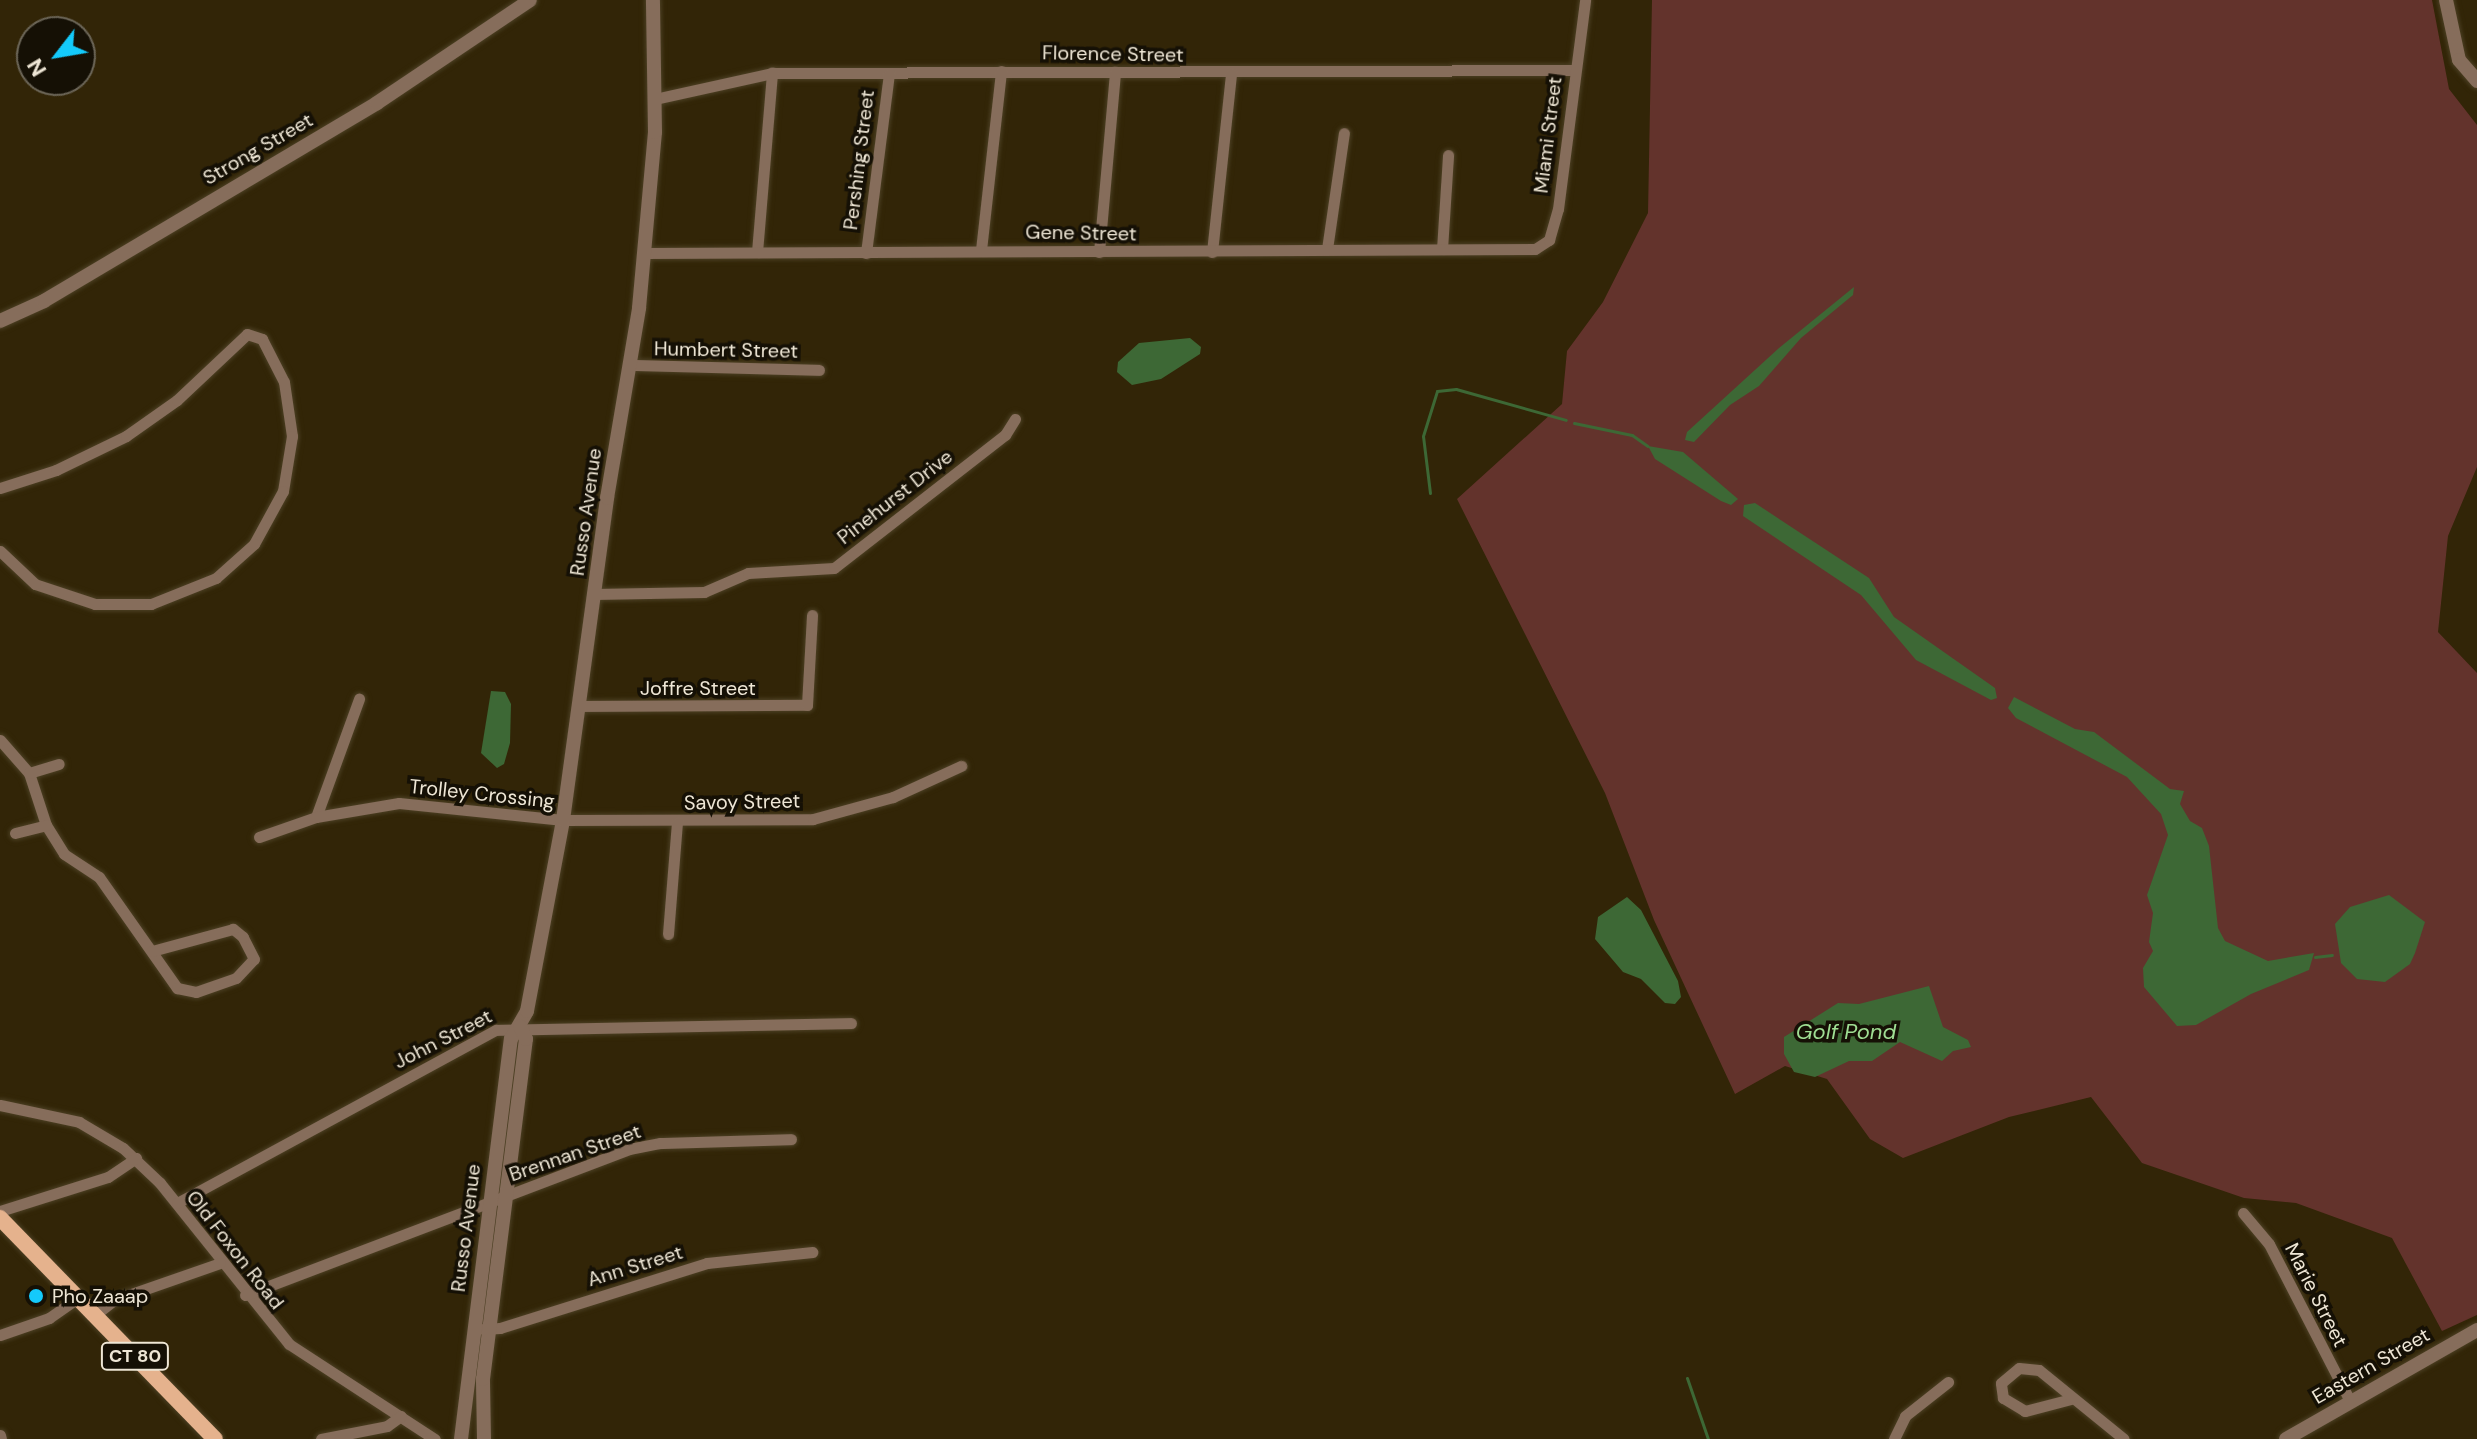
<!DOCTYPE html>
<style>
body{margin:0}
#map{position:relative;width:2477px;height:1439px;overflow:hidden;background:#322507;font-family:"DM Sans",sans-serif}
div>[style]{position:absolute}
.green>*{inset:0;background:#63332c}
.water>*{inset:0;background:#3d6835}
.stream>*{height:3px;margin:-1.5px;padding:0 1.5px;transform-origin:1.5px;border-radius:1.5px;background:#3d6835}
.roads{filter:drop-shadow(0 0 2px #4c4024) drop-shadow(0 0 2px #4c4024)}
.minor>*{height:11px;margin:-5.5px;padding:0 5.5px;transform-origin:5.5px;border-radius:5.5px;background:#866d5b}
.tertiary>*{height:14px;margin:-7px;padding:0 7px;transform-origin:7px;border-radius:7px;background:#866d5b}
.primary>*{height:16px;margin:-8px;padding:0 8px;transform-origin:8px;border-radius:8px;background:#e5b28d}
.dots>*{width:22px;height:22px;translate:-50% -50%;box-sizing:border-box;border:4px solid #151005;border-radius:50%}
span{translate:-50% -50%;white-space:nowrap;text-align:center;line-height:1.15;-webkit-text-stroke:7px #151005;paint-order:stroke}
.shield-label span{padding:2px 6px;background:#151005;border:2px solid;border-radius:6px;-webkit-text-stroke-width:0}
.shield-label{font-size:18px;color:#eee6d5;font-weight:700}
.street-label{font-size:20px;color:#eee6d5}
.poi-label{font-size:20px;color:#eee6d5}
.left{translate:0 -50%;text-align:left}
.water-label{font-size:22px;color:#9fde93;font-style:italic}
.north{position:absolute;left:16px;top:16px;width:80px;height:80px;box-sizing:border-box;background:#151005;border:2px solid #6c6658;border-radius:50%;rotate:239deg;font-size:22px;font-weight:700;line-height:32px;text-align:center;color:#eee6d5}
.north::after{content:'';display:block;margin:auto;width:28px;height:36px;background:#14cafb;clip-path:polygon(50% 0,100% 100%,50% 72%,0 100%)}
</style>
<div id="map">
<div class="green">
<i style="clip-path:polygon(1652px 0,2432px 0,2449px 89px,2477px 125px,2477px 467px,2448px 536px,2438px 632px,2477px 673px,2477px 1315px,2442px 1331px,2392px 1238px,2296px 1203px,2244px 1198px,2142px 1163px,2091px 1097px,2009px 1117px,1903px 1158px,1870px 1139px,1827px 1079px,1785px 1066px,1735px 1094px,1654px 920px,1605px 793px,1457px 499px,1562px 404px,1567px 351px,1603px 302px,1648px 213px)"></i>
</div>
<div class="water">
<i style="clip-path:polygon(1854px 287px,1853px 295px,1801px 338px,1759px 386px,1730px 405px,1694px 442px,1685px 440px,1687px 432px,1779px 348px)"></i>
<i style="clip-path:polygon(1190px 338px,1201px 347px,1200px 354px,1161px 379px,1132px 385px,1117px 372px,1118px 362px,1139px 343px)"></i>
<i style="clip-path:polygon(1648px 446px,1683px 452px,1738px 499px,1731px 505px,1721px 501px,1655px 459px)"></i>
<i style="clip-path:polygon(1755px 503px,1869px 578px,1894px 617px,1995px 688px,1997px 698px,1991px 700px,1916px 660px,1861px 595px,1743px 516px,1744px 505px)"></i>
<i style="clip-path:polygon(491px 691px,505px 692px,511px 704px,510px 743px,504px 764px,497px 768px,481px 753px)"></i>
<i style="clip-path:polygon(2014px 697px,2075px 729px,2094px 732px,2170px 789px,2184px 791px,2180px 804px,2190px 821px,2202px 828px,2209px 846px,2218px 928px,2225px 941px,2268px 961px,2314px 953px,2309px 970px,2251px 994px,2196px 1025px,2177px 1026px,2144px 987px,2143px 968px,2153px 951px,2149px 942px,2153px 913px,2147px 895px,2168px 835px,2161px 814px,2127px 777px,2016px 718px,2008px 708px)"></i>
<i style="clip-path:polygon(2389px 895px,2425px 922px,2415px 953px,2410px 964px,2385px 982px,2357px 979px,2341px 963px,2335px 924px,2350px 907px)"></i>
<i style="clip-path:polygon(1627px 897px,1641px 910px,1678px 981px,1681px 997px,1675px 1004px,1665px 1003px,1641px 979px,1623px 972px,1595px 939px,1598px 917px)"></i>
<i style="clip-path:polygon(1929px 986px,1943px 1027px,1968px 1040px,1971px 1047px,1953px 1051px,1942px 1061px,1900px 1042px,1872px 1061px,1849px 1061px,1815px 1077px,1794px 1072px,1784px 1054px,1784px 1037px,1838px 1003px,1859px 1004px)"></i>
</div>
<div class="stream">
<i style="left:1574px;top:423px;width:59px;rotate:11.7deg"></i>
<i style="left:1632px;top:435px;width:19px;rotate:35deg"></i>
<i style="left:1430px;top:493px;width:57px;rotate:-97deg"></i>
<i style="left:1423px;top:436px;width:47px;rotate:-72.7deg"></i>
<i style="left:1437px;top:391px;width:19px;rotate:-6deg"></i>
<i style="left:1456px;top:389px;width:114px;rotate:15.7deg"></i>
<i style="left:2315px;top:957px;width:17px;rotate:-7deg"></i>
<i style="left:1687px;top:1378px;width:65px;rotate:71deg"></i>
</div>
<div class="roads">
<div class="minor">
<i style="left:655px;top:99px;width:120px;rotate:-12.5deg"></i>
<i style="left:772px;top:73px;width:802px;rotate:-0.21deg"></i>
<i style="left:1327px;top:249px;width:117px;rotate:-81.7deg"></i>
<i style="left:1442px;top:249px;width:94px;rotate:-86.3deg"></i>
<i style="left:981px;top:250px;width:180px;rotate:-83.6deg"></i>
<i style="left:757px;top:252px;width:180px;rotate:-85.2deg"></i>
<i style="left:1099px;top:252px;width:181px;rotate:-84.9deg"></i>
<i style="left:1212px;top:252px;width:180px;rotate:-83.9deg"></i>
<i style="left:645px;top:253px;width:890px;rotate:-0.26deg"></i>
<i style="left:1535px;top:249px;width:17px;rotate:-33deg"></i>
<i style="left:1549px;top:240px;width:32px;rotate:-74deg"></i>
<i style="left:1558px;top:209px;width:211px;rotate:-82.6deg"></i>
<i style="left:866px;top:253px;width:181px;rotate:-82.7deg"></i>
<i style="left:631px;top:365px;width:188px;rotate:1.5deg"></i>
<i style="left:0;top:488px;width:59px;rotate:-17.8deg"></i>
<i style="left:56px;top:470px;width:78px;rotate:-25.9deg"></i>
<i style="left:126px;top:436px;width:62px;rotate:-35.2deg"></i>
<i style="left:177px;top:400px;width:96px;rotate:-43.3deg"></i>
<i style="left:247px;top:334px;width:16px;rotate:18deg"></i>
<i style="left:262px;top:339px;width:48px;rotate:62.9deg"></i>
<i style="left:284px;top:382px;width:55px;rotate:81.6deg"></i>
<i style="left:292px;top:436px;width:56px;rotate:99.3deg"></i>
<i style="left:283px;top:491px;width:60px;rotate:118.7deg"></i>
<i style="left:254px;top:544px;width:51px;rotate:138.2deg"></i>
<i style="left:216px;top:578px;width:70px;rotate:158.2deg"></i>
<i style="left:151px;top:604px;width:56px;rotate:180deg"></i>
<i style="left:95px;top:604px;width:63px;rotate:-161.6deg"></i>
<i style="left:35px;top:584px;width:48px;rotate:-136.7deg"></i>
<i style="left:594px;top:594px;width:110px;rotate:-1deg"></i>
<i style="left:704px;top:592px;width:48px;rotate:-23.4deg"></i>
<i style="left:748px;top:573px;width:86px;rotate:-3.3deg"></i>
<i style="left:834px;top:568px;width:217px;rotate:-37.9deg"></i>
<i style="left:1005px;top:435px;width:19px;rotate:-58deg"></i>
<i style="left:579px;top:706px;width:228px;rotate:-0.3deg"></i>
<i style="left:807px;top:705px;width:90px;rotate:-86.8deg"></i>
<i style="left:0;top:740px;width:44px;rotate:48.7deg"></i>
<i style="left:29px;top:773px;width:55px;rotate:71.9deg"></i>
<i style="left:46px;top:825px;width:34px;rotate:58deg"></i>
<i style="left:64px;top:854px;width:42px;rotate:33.3deg"></i>
<i style="left:99px;top:877px;width:136px;rotate:54.9deg"></i>
<i style="left:177px;top:988px;width:19px;rotate:12deg"></i>
<i style="left:196px;top:992px;width:42px;rotate:-19.3deg"></i>
<i style="left:236px;top:978px;width:26px;rotate:-47deg"></i>
<i style="left:254px;top:959px;width:25px;rotate:-117deg"></i>
<i style="left:243px;top:937px;width:13px;rotate:-141deg"></i>
<i style="left:233px;top:929px;width:84px;rotate:164.8deg"></i>
<i style="left:29px;top:773px;width:31px;rotate:-17deg"></i>
<i style="left:316px;top:817px;width:126px;rotate:-70deg"></i>
<i style="left:15px;top:833px;width:32px;rotate:-14deg"></i>
<i style="left:259px;top:837px;width:60px;rotate:-19.3deg"></i>
<i style="left:316px;top:817px;width:84px;rotate:-9.6deg"></i>
<i style="left:399px;top:803px;width:165px;rotate:5.9deg"></i>
<i style="left:563px;top:820px;width:250px;rotate:-0.2deg"></i>
<i style="left:813px;top:819px;width:83px;rotate:-15.4deg"></i>
<i style="left:893px;top:797px;width:75px;rotate:-24.5deg"></i>
<i style="left:668px;top:934px;width:112px;rotate:-85.4deg"></i>
<i style="left:0;top:1105px;width:81px;rotate:12.1deg"></i>
<i style="left:79px;top:1122px;width:51px;rotate:30.6deg"></i>
<i style="left:123px;top:1148px;width:51px;rotate:43.4deg"></i>
<i style="left:160px;top:1183px;width:206px;rotate:51.3deg"></i>
<i style="left:289px;top:1344px;width:174px;rotate:33.1deg"></i>
<i style="left:177px;top:1203px;width:363px;rotate:-28.5deg"></i>
<i style="left:496px;top:1030px;width:355px;rotate:-1.1deg"></i>
<i style="left:0;top:1211px;width:113px;rotate:-17.5deg"></i>
<i style="left:108px;top:1177px;width:34px;rotate:-34deg"></i>
<i style="left:2243px;top:1213px;width:40px;rotate:50deg"></i>
<i style="left:2269px;top:1244px;width:174px;rotate:62.7deg"></i>
<i style="left:245px;top:1295px;width:411px;rotate:-20.8deg"></i>
<i style="left:629px;top:1149px;width:32px;rotate:-11deg"></i>
<i style="left:660px;top:1143px;width:131px;rotate:-1.7deg"></i>
<i style="left:95px;top:1315px;width:24px;rotate:-38deg"></i>
<i style="left:114px;top:1300px;width:112px;rotate:-19.2deg"></i>
<i style="left:483px;top:1329px;width:17px;rotate:-3deg"></i>
<i style="left:500px;top:1328px;width:217px;rotate:-17.4deg"></i>
<i style="left:707px;top:1263px;width:106px;rotate:-6deg"></i>
<i style="left:0;top:1335px;width:52px;rotate:-19.1deg"></i>
<i style="left:49px;top:1318px;width:35px;rotate:-35deg"></i>
<i style="left:2071px;top:1399px;width:48px;rotate:165.4deg"></i>
<i style="left:2025px;top:1411px;width:26px;rotate:-149deg"></i>
<i style="left:2003px;top:1398px;width:15px;rotate:-98deg"></i>
<i style="left:2001px;top:1383px;width:23px;rotate:-40deg"></i>
<i style="left:2019px;top:1368px;width:20px;rotate:6deg"></i>
<i style="left:2039px;top:1370px;width:109px;rotate:39.1deg"></i>
<i style="left:0;top:1435px;width:4px;rotate:76deg"></i>
<i style="left:321px;top:1439px;width:67px;rotate:-11.1deg"></i>
<i style="left:387px;top:1426px;width:17px;rotate:-36deg"></i>
<i style="left:1894px;top:1439px;width:25px;rotate:-64deg"></i>
<i style="left:1905px;top:1416px;width:55px;rotate:-38.3deg"></i>
</div>
<div class="tertiary">
<i style="left:2446px;top:0;width:61px;rotate:77.8deg"></i>
<i style="left:2459px;top:60px;width:28px;rotate:49deg"></i>
<i style="left:0;top:321px;width:48px;rotate:-24.4deg"></i>
<i style="left:44px;top:301px;width:387px;rotate:-30.7deg"></i>
<i style="left:377px;top:103px;width:184px;rotate:-33.9deg"></i>
<i style="left:461px;top:1439px;width:403px;rotate:-82.9deg"></i>
<i style="left:511px;top:1039px;width:32px;rotate:-60deg"></i>
<i style="left:527px;top:1011px;width:194px;rotate:-79.3deg"></i>
<i style="left:563px;top:820px;width:325px;rotate:-82.2deg"></i>
<i style="left:607px;top:498px;width:193px;rotate:-80.4deg"></i>
<i style="left:639px;top:308px;width:177px;rotate:-84.8deg"></i>
<i style="left:655px;top:132px;width:132px;rotate:-90.9deg"></i>
<i style="left:484px;top:1439px;width:60px;rotate:-91deg"></i>
<i style="left:483px;top:1379px;width:343px;rotate:-82.8deg"></i>
<i style="left:526px;top:1039px;width:14px;rotate:-115deg"></i>
<i style="left:2286px;top:1439px;width:220px;rotate:-29.7deg"></i>
</div>
<div class="primary">
<i style="left:0;top:1218px;width:308px;rotate:45.8deg"></i>
</div>
</div>
<div class="dots">
<i style="left:36px;top:1296px;background:#14cafb"></i>
</div>
<div class="shield-label">
<span style="left:135px;top:1356px">CT 80</span>
</div>
<div class="street-label">
<span style="left:1113px;top:54px;rotate:1deg">Florence Street</span>
<span style="left:1548px;top:135px;rotate:-83deg">Miami Street</span>
<span style="left:258px;top:149px;rotate:-30deg">Strong Street</span>
<span style="left:859px;top:160px;rotate:-83deg">Pershing Street</span>
<span style="left:1081px;top:233px;rotate:1deg">Gene Street</span>
<span style="left:726px;top:350px;rotate:1deg">Humbert Street</span>
<span style="left:895px;top:497px;rotate:-38deg">Pinehurst Drive</span>
<span style="left:586px;top:512px;rotate:-82deg">Russo Avenue</span>
<span style="left:698px;top:688px">Joffre Street</span>
<span style="left:482px;top:794px;rotate:6deg">Trolley Crossing</span>
<span style="left:742px;top:802px;rotate:-1deg">Savoy Street</span>
<span style="left:443px;top:1039px;rotate:-27deg">John Street</span>
<span style="left:575px;top:1153px;rotate:-19deg">Brennan Street</span>
<span style="left:466px;top:1228px;rotate:-83deg">Russo Avenue</span>
<span style="left:235px;top:1250px;rotate:52deg">Old Foxon Road</span>
<span style="left:635px;top:1266px;rotate:-17deg">Ann Street</span>
<span style="left:2316px;top:1295px;rotate:63deg">Marie Street</span>
<span style="left:2371px;top:1366px;rotate:-30deg">Eastern Street</span>
</div>
<div class="poi-label">
<span class="left" style="left:52px;top:1296px">Pho Zaaap</span>
</div>
<div class="water-label">
<span style="left:1846px;top:1032px">Golf Pond</span>
</div>
<div class="north">N</div>
</div>
